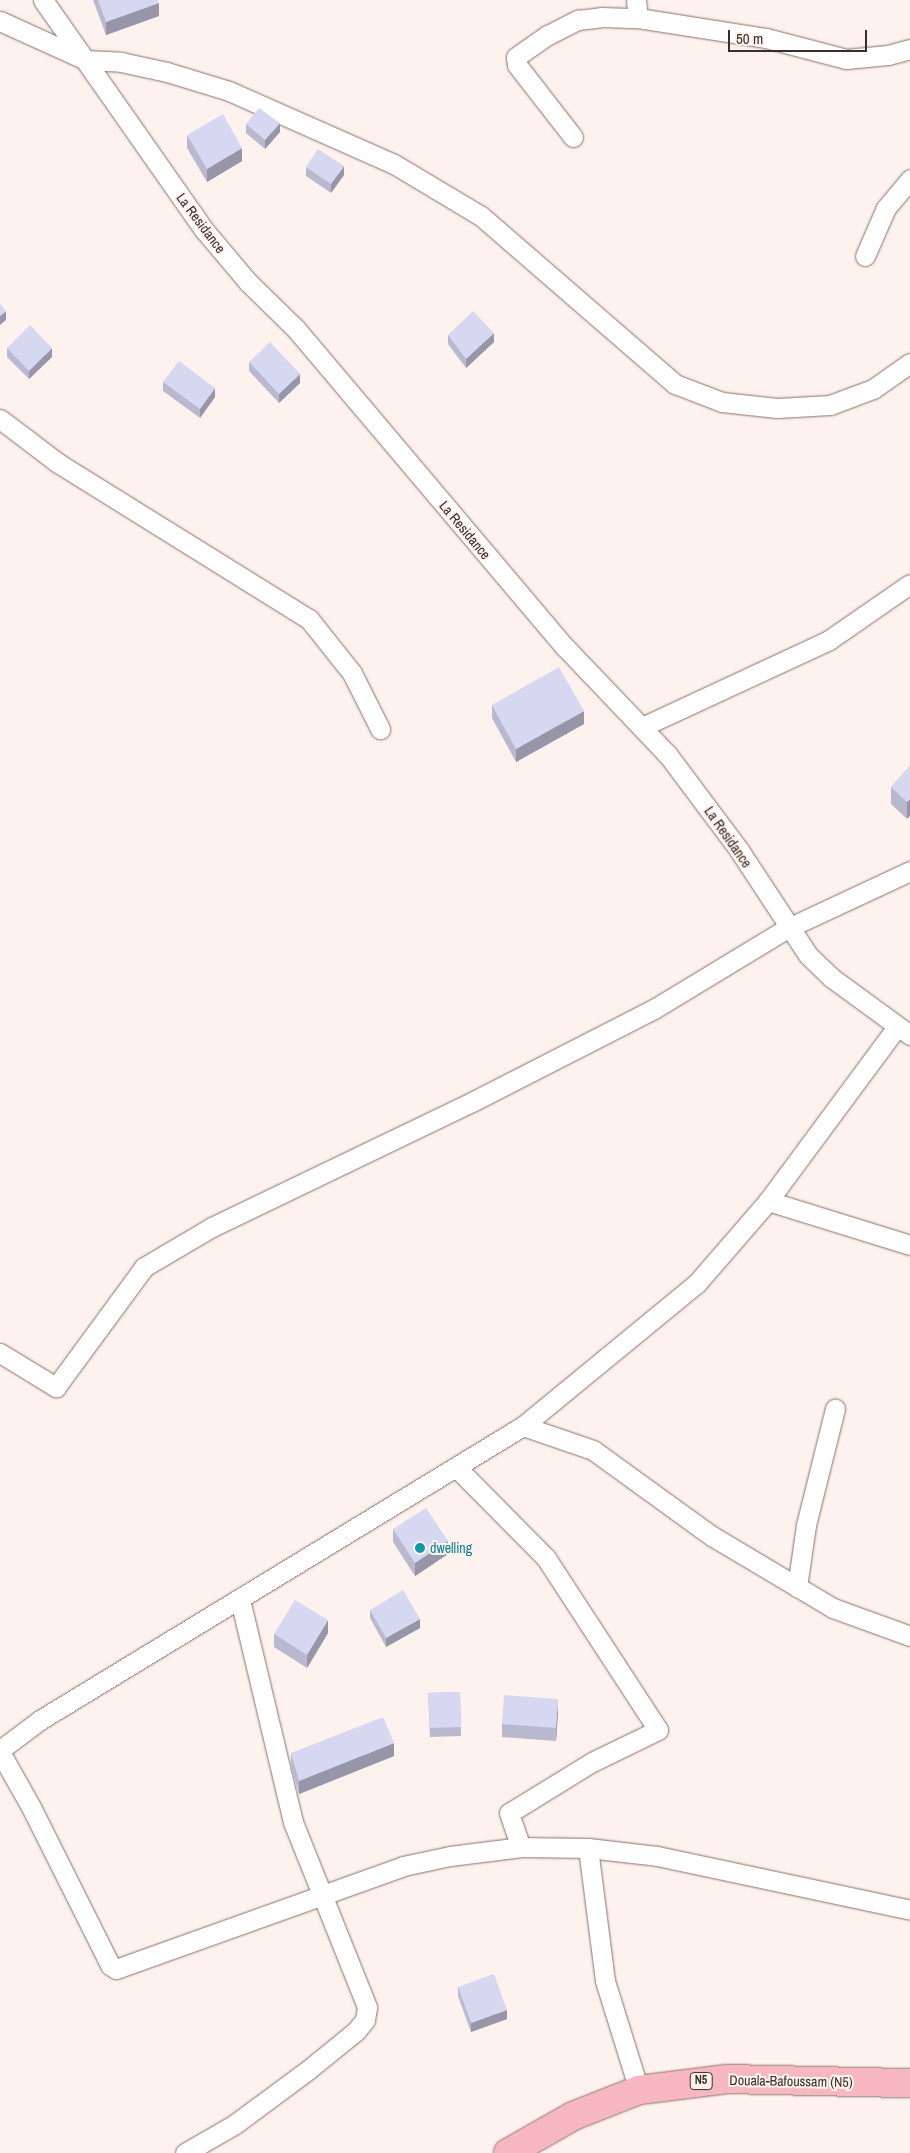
<!DOCTYPE html>
<style>
body{margin:0}
#map{position:relative;width:910px;height:2153px;overflow:hidden;background:#fef2ee;font-family:"Archivo Narrow",sans-serif}
div>[style]{position:absolute}
.roads{filter:drop-shadow(0 0 1px #897067) drop-shadow(0 0 1px #897067)}
.minor>*{height:19px;margin:-9.5px;padding:0 9.5px;transform-origin:9.5px;border-radius:9.5px;background:#fff}
.highway>*{height:28px;margin:-14px;padding:0 14px;transform-origin:14px;border-radius:14px;background:#f7b7c0}
.wall>*{inset:0;background:#b8b9ce}
.shaded-wall>*{inset:0;background:#9696a8}
.building>*{inset:0;background:#d6d7f0}
.dots>*{width:14px;height:14px;translate:-50% -50%;box-sizing:border-box;border:2px solid #fef2ee;border-radius:50%}
span{translate:-50% -50%;white-space:nowrap;text-align:center;line-height:1.15;-webkit-text-stroke:4px #fef2ee;paint-order:stroke}
.shield-label span{padding:1px 4px;background:#fef2ee;border:1px solid;border-radius:4px;-webkit-text-stroke-width:0}
.shield-label{font-size:12px;color:#392e2a;font-weight:700}
.street-label{font-size:14px;color:#392e2a}
.culture-label{font-size:14px;color:#0d838f}
.left{translate:0 -50%;text-align:left}
.scale{position:absolute;left:728px;top:30px;width:139px;height:22px;box-sizing:border-box;border:2px solid #392e2a;border-top:0;padding-left:6px;font-size:15px;line-height:18px;white-space:nowrap;color:#392e2a;-webkit-text-stroke:4px #fef2ee;paint-order:stroke}
</style>
<div id="map">
<div class="roads">
<div class="minor">
<i style="left:43px;top:0;width:282px;rotate:55deg"></i>
<i style="left:205px;top:231px;width:67px;rotate:49.9deg"></i>
<i style="left:248px;top:282px;width:67px;rotate:44.4deg"></i>
<i style="left:296px;top:329px;width:417px;rotate:49.8deg"></i>
<i style="left:565px;top:647px;width:149px;rotate:46.4deg"></i>
<i style="left:668px;top:755px;width:119px;rotate:53.2deg"></i>
<i style="left:739px;top:850px;width:126px;rotate:56.7deg"></i>
<i style="left:808px;top:955px;width:33px;rotate:44deg"></i>
<i style="left:832px;top:978px;width:97px;rotate:36.2deg"></i>
<i style="left:636px;top:0;width:18px;rotate:84deg"></i>
<i style="left:0;top:21px;width:94px;rotate:24.4deg"></i>
<i style="left:86px;top:60px;width:35px;rotate:3deg"></i>
<i style="left:121px;top:62px;width:47px;rotate:12.3deg"></i>
<i style="left:167px;top:72px;width:65px;rotate:17deg"></i>
<i style="left:229px;top:91px;width:180px;rotate:23.9deg"></i>
<i style="left:394px;top:164px;width:101px;rotate:30.9deg"></i>
<i style="left:481px;top:216px;width:257px;rotate:40.9deg"></i>
<i style="left:675px;top:384px;width:50px;rotate:21deg"></i>
<i style="left:722px;top:402px;width:55px;rotate:6.2deg"></i>
<i style="left:777px;top:408px;width:53px;rotate:-3.2deg"></i>
<i style="left:830px;top:405px;width:46px;rotate:-20.4deg"></i>
<i style="left:873px;top:389px;width:45px;rotate:-35.1deg"></i>
<i style="left:573px;top:137px;width:91px;rotate:-127.9deg"></i>
<i style="left:517px;top:65px;width:8px;rotate:-97deg"></i>
<i style="left:516px;top:57px;width:39px;rotate:-35deg"></i>
<i style="left:548px;top:35px;width:34px;rotate:-27deg"></i>
<i style="left:578px;top:20px;width:23px;rotate:-7deg"></i>
<i style="left:601px;top:17px;width:37px;rotate:2deg"></i>
<i style="left:638px;top:18px;width:130px;rotate:8.9deg"></i>
<i style="left:766px;top:38px;width:83px;rotate:14.7deg"></i>
<i style="left:846px;top:59px;width:42px;rotate:-5.4deg"></i>
<i style="left:888px;top:55px;width:23px;rotate:-15deg"></i>
<i style="left:865px;top:256px;width:52px;rotate:-66.4deg"></i>
<i style="left:886px;top:208px;width:38px;rotate:-50deg"></i>
<i style="left:0;top:419px;width:73px;rotate:37.2deg"></i>
<i style="left:58px;top:463px;width:296px;rotate:31.9deg"></i>
<i style="left:309px;top:619px;width:69px;rotate:51.5deg"></i>
<i style="left:352px;top:673px;width:63px;rotate:63.4deg"></i>
<i style="left:644px;top:726px;width:204px;rotate:-24.9deg"></i>
<i style="left:829px;top:640px;width:98px;rotate:-34.7deg"></i>
<i style="left:768px;top:1201px;width:149px;rotate:17.2deg"></i>
<i style="left:0;top:1353px;width:66px;rotate:31.3deg"></i>
<i style="left:56px;top:1387px;width:149px;rotate:-53.7deg"></i>
<i style="left:144px;top:1267px;width:79px;rotate:-30.5deg"></i>
<i style="left:212px;top:1227px;width:288px;rotate:-25.7deg"></i>
<i style="left:472px;top:1102px;width:204px;rotate:-27.1deg"></i>
<i style="left:654px;top:1009px;width:157px;rotate:-31.2deg"></i>
<i style="left:788px;top:928px;width:135px;rotate:-25deg"></i>
<i style="left:523px;top:1426px;width:74px;rotate:18.9deg"></i>
<i style="left:593px;top:1450px;width:147px;rotate:35.9deg"></i>
<i style="left:712px;top:1536px;width:141px;rotate:30.8deg"></i>
<i style="left:833px;top:1608px;width:82px;rotate:20deg"></i>
<i style="left:456px;top:1467px;width:128px;rotate:45.3deg"></i>
<i style="left:546px;top:1558px;width:205px;rotate:56.9deg"></i>
<i style="left:658px;top:1730px;width:73px;rotate:154.1deg"></i>
<i style="left:592px;top:1762px;width:97px;rotate:148.4deg"></i>
<i style="left:509px;top:1813px;width:36px;rotate:71deg"></i>
<i style="left:797px;top:1587px;width:63px;rotate:-81.7deg"></i>
<i style="left:806px;top:1525px;width:120px;rotate:-76deg"></i>
<i style="left:0;top:1750px;width:50px;rotate:-36.9deg"></i>
<i style="left:40px;top:1720px;width:565px;rotate:-31.33deg"></i>
<i style="left:523px;top:1426px;width:225px;rotate:-39.4deg"></i>
<i style="left:697px;top:1283px;width:108px;rotate:-49.1deg"></i>
<i style="left:768px;top:1201px;width:215px;rotate:-53.5deg"></i>
<i style="left:0;top:1752px;width:63px;rotate:60.6deg"></i>
<i style="left:31px;top:1807px;width:177px;rotate:63.4deg"></i>
<i style="left:110px;top:1965px;width:7px;rotate:34deg"></i>
<i style="left:116px;top:1969px;width:305px;rotate:-19.7deg"></i>
<i style="left:403px;top:1866px;width:48px;rotate:-12deg"></i>
<i style="left:450px;top:1856px;width:72px;rotate:-7.2deg"></i>
<i style="left:521px;top:1847px;width:67px;rotate:0.9deg"></i>
<i style="left:588px;top:1848px;width:69px;rotate:6.6deg"></i>
<i style="left:657px;top:1856px;width:259px;rotate:12deg"></i>
<i style="left:588px;top:1848px;width:134px;rotate:82.7deg"></i>
<i style="left:605px;top:1981px;width:114px;rotate:72.7deg"></i>
<i style="left:185px;top:2153px;width:58px;rotate:-30.1deg"></i>
<i style="left:235px;top:2124px;width:91px;rotate:-36.5deg"></i>
<i style="left:308px;top:2070px;width:62px;rotate:-39.1deg"></i>
<i style="left:356px;top:2031px;width:14px;rotate:-51deg"></i>
<i style="left:365px;top:2020px;width:13px;rotate:-81deg"></i>
<i style="left:367px;top:2007px;width:199px;rotate:-111.8deg"></i>
<i style="left:293px;top:1822px;width:229px;rotate:-103.4deg"></i>
</div>
<div class="highway">
<i style="left:508px;top:2153px;width:75px;rotate:-29.6deg"></i>
<i style="left:573px;top:2116px;width:71px;rotate:-21.5deg"></i>
<i style="left:639px;top:2090px;width:89px;rotate:-7.1deg"></i>
<i style="left:727px;top:2079px;width:183px;rotate:1.3deg"></i>
</div>
</div>
<div class="wall">
<i style="clip-path:polygon(93px 0,157px 0,159px 16px,106px 35px)"></i>
<i style="clip-path:polygon(246px 124px,280px 132px,265px 149px,246px 133px)"></i>
<i style="clip-path:polygon(187px 135px,242px 161px,207px 182px,187px 148px)"></i>
<i style="clip-path:polygon(306px 167px,344px 175px,331px 193px,306px 176px)"></i>
<i style="clip-path:polygon(448px 335px,494px 342px,466px 368px,448px 344px)"></i>
<i style="clip-path:polygon(7px 348px,52px 357px,29px 379px,7px 357px)"></i>
<i style="clip-path:polygon(249px 362px,300px 383px,279px 403px,249px 371px)"></i>
<i style="clip-path:polygon(163px 382px,215px 397px,200px 418px,163px 391px)"></i>
<i style="clip-path:polygon(492px 705px,584px 724px,516px 762px,492px 718px)"></i>
<i style="clip-path:polygon(910px 766px,907px 819px,891px 804px,891px 787px)"></i>
<i style="clip-path:polygon(393px 1529px,448px 1554px,415px 1576px,393px 1542px)"></i>
<i style="clip-path:polygon(370px 1610px,420px 1628px,386px 1647px,370px 1618px)"></i>
<i style="clip-path:polygon(328px 1633px,307px 1668px,274px 1647px,274px 1634px)"></i>
<i style="clip-path:polygon(460px 1692px,461px 1736px,430px 1737px,428px 1693px)"></i>
<i style="clip-path:polygon(558px 1712px,556px 1741px,502px 1737px,502px 1724px)"></i>
<i style="clip-path:polygon(291px 1753px,394px 1756px,299px 1794px,291px 1766px)"></i>
<i style="clip-path:polygon(458px 1987px,507px 2019px,471px 2032px,458px 1996px)"></i>
</div>
<div class="shaded-wall">
<i style="clip-path:polygon(159px 3px,159px 16px,106px 35px,106px 22px)"></i>
<i style="clip-path:polygon(280px 123px,280px 132px,265px 149px,265px 140px)"></i>
<i style="clip-path:polygon(242px 148px,242px 161px,207px 182px,207px 169px)"></i>
<i style="clip-path:polygon(344px 166px,344px 175px,331px 193px,331px 184px)"></i>
<i style="clip-path:polygon(6px 311px,6px 320px,0 325px,0 316px)"></i>
<i style="clip-path:polygon(494px 333px,494px 342px,466px 368px,466px 359px)"></i>
<i style="clip-path:polygon(52px 348px,52px 357px,29px 379px,29px 371px)"></i>
<i style="clip-path:polygon(300px 374px,300px 383px,279px 403px,279px 394px)"></i>
<i style="clip-path:polygon(215px 388px,215px 397px,200px 418px,200px 409px)"></i>
<i style="clip-path:polygon(584px 711px,584px 724px,516px 762px,516px 749px)"></i>
<i style="clip-path:polygon(910px 799px,910px 816px,907px 819px,907px 802px)"></i>
<i style="clip-path:polygon(448px 1541px,448px 1554px,415px 1576px,415px 1563px)"></i>
<i style="clip-path:polygon(420px 1619px,420px 1628px,386px 1647px,386px 1638px)"></i>
<i style="clip-path:polygon(328px 1620px,328px 1633px,307px 1668px,307px 1655px)"></i>
<i style="clip-path:polygon(558px 1699px,558px 1712px,556px 1741px,556px 1728px)"></i>
<i style="clip-path:polygon(394px 1743px,394px 1756px,299px 1794px,299px 1781px)"></i>
<i style="clip-path:polygon(507px 2010px,507px 2019px,471px 2032px,471px 2023px)"></i>
</div>
<div class="building">
<i style="clip-path:polygon(98px 0,157px 0,159px 3px,106px 22px)"></i>
<i style="clip-path:polygon(259px 108px,280px 123px,265px 140px,246px 124px)"></i>
<i style="clip-path:polygon(223px 114px,242px 148px,207px 169px,187px 135px)"></i>
<i style="clip-path:polygon(318px 149px,344px 166px,331px 184px,306px 167px)"></i>
<i style="clip-path:polygon(0 304px,6px 311px,0 316px)"></i>
<i style="clip-path:polygon(473px 311px,494px 333px,466px 359px,448px 335px)"></i>
<i style="clip-path:polygon(30px 325px,52px 348px,29px 371px,7px 348px)"></i>
<i style="clip-path:polygon(270px 342px,300px 374px,279px 394px,249px 362px)"></i>
<i style="clip-path:polygon(179px 361px,215px 388px,200px 409px,163px 382px)"></i>
<i style="clip-path:polygon(559px 667px,584px 711px,516px 749px,492px 705px)"></i>
<i style="clip-path:polygon(910px 766px,910px 799px,907px 802px,891px 787px)"></i>
<i style="clip-path:polygon(426px 1508px,448px 1541px,415px 1563px,393px 1529px)"></i>
<i style="clip-path:polygon(403px 1590px,420px 1619px,386px 1638px,370px 1610px)"></i>
<i style="clip-path:polygon(295px 1600px,328px 1620px,307px 1655px,274px 1634px)"></i>
<i style="clip-path:polygon(460px 1692px,461px 1727px,430px 1728px,428px 1693px)"></i>
<i style="clip-path:polygon(504px 1695px,558px 1699px,556px 1728px,502px 1724px)"></i>
<i style="clip-path:polygon(383px 1717px,394px 1743px,299px 1781px,291px 1753px)"></i>
<i style="clip-path:polygon(494px 1974px,507px 2010px,471px 2023px,458px 1987px)"></i>
</div>
<div class="dots">
<i style="left:420px;top:1548px;background:#0f9aa8"></i>
</div>
<div class="shield-label">
<span style="left:701px;top:2081px">N5</span>
</div>
<div class="street-label">
<span style="left:201px;top:223px;rotate:53deg">La Residance</span>
<span style="left:465px;top:530px;rotate:50deg">La Residance</span>
<span style="left:728px;top:837px;rotate:55deg">La Residance</span>
<span style="left:791px;top:2081px;rotate:1deg">Douala-Bafoussam (N5)</span>
</div>
<div class="culture-label">
<span class="left" style="left:430px;top:1548px">dwelling</span>
</div>
<div class="scale">50 m</div>
</div>
